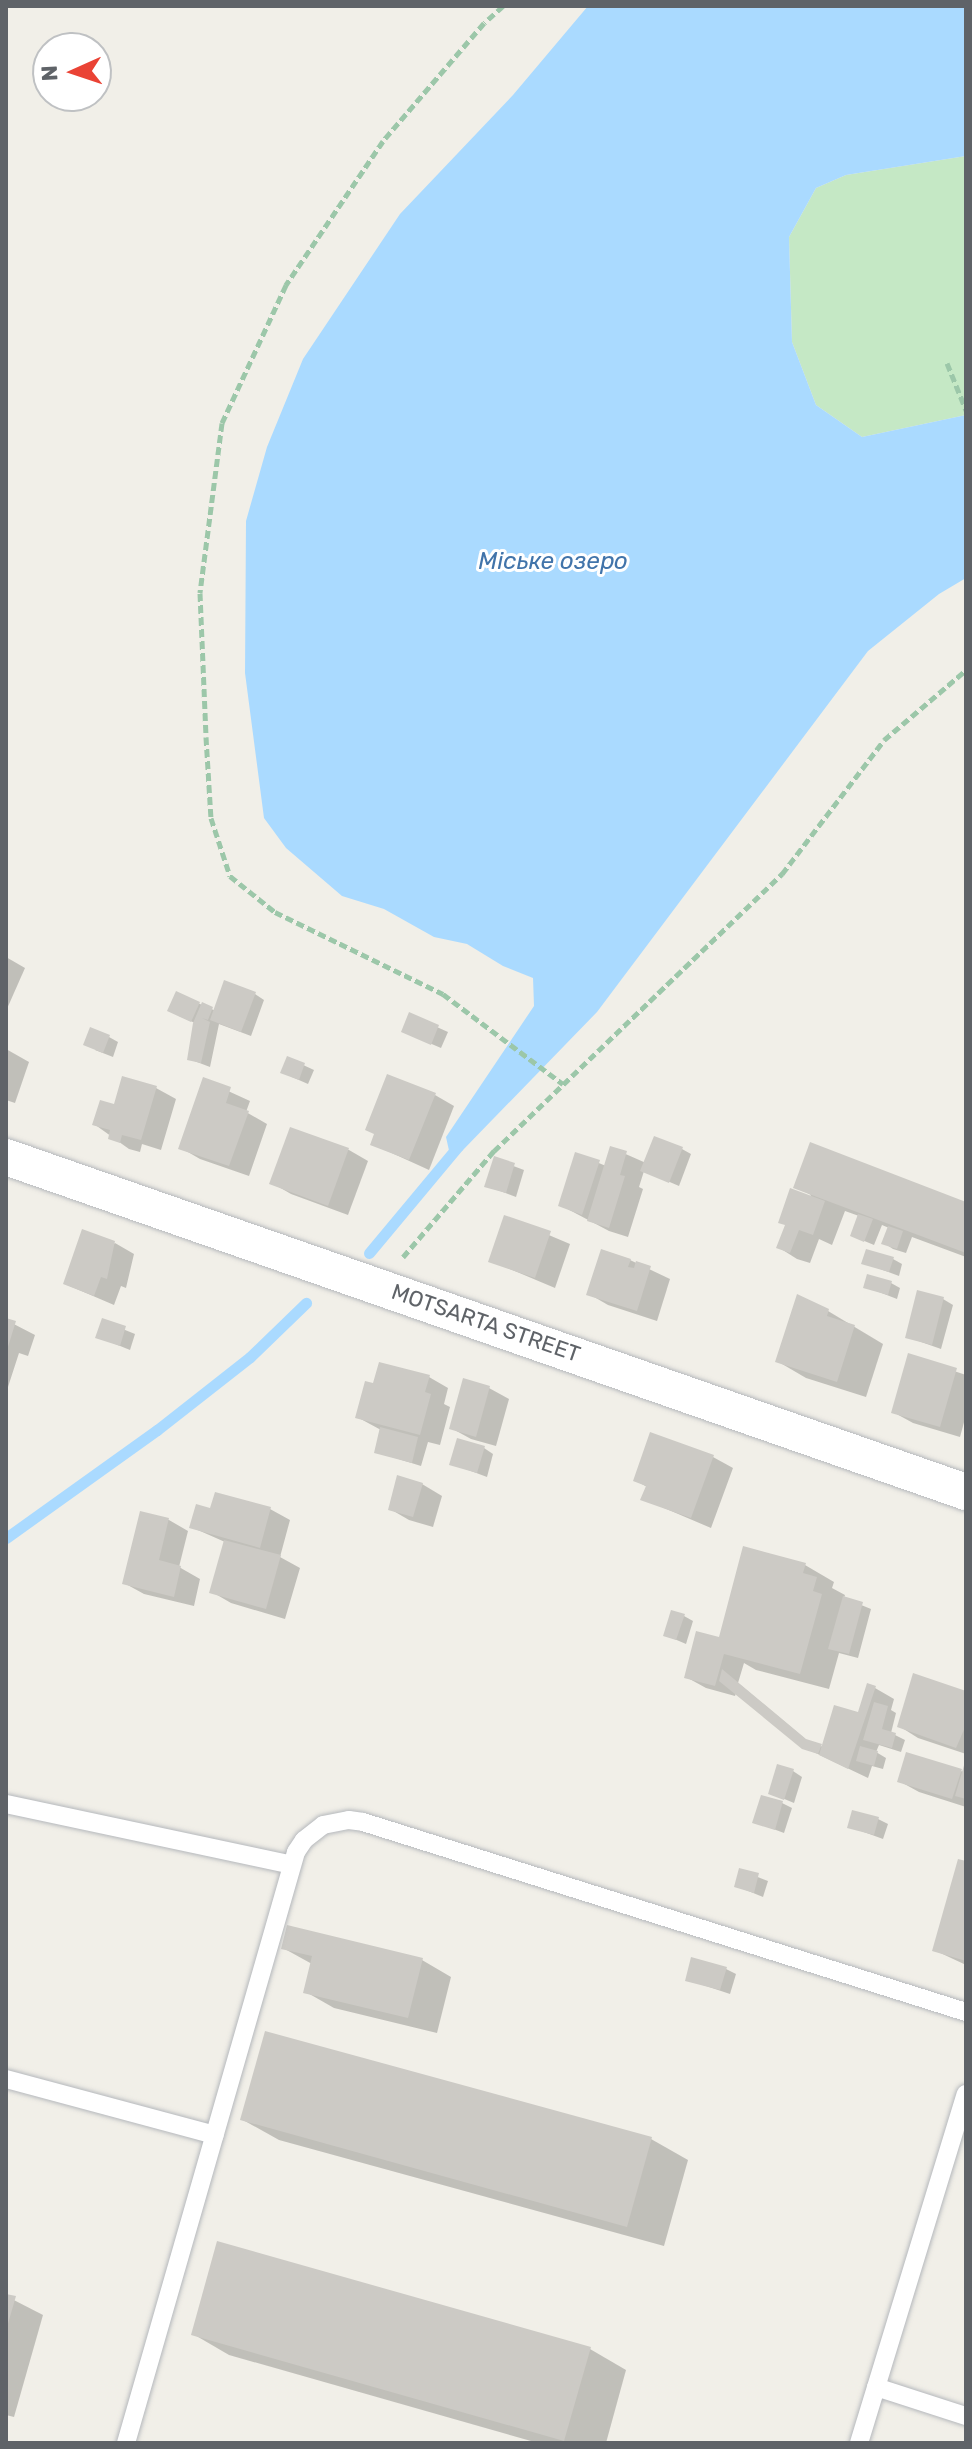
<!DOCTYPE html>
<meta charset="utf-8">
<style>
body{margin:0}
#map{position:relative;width:972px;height:2449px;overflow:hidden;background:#f1efe8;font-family:Rubik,sans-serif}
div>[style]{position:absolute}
.green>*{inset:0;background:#c5e8c5}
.water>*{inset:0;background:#aadaff}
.shadow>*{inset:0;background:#0003}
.stream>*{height:11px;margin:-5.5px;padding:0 5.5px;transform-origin:5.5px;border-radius:5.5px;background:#aadaff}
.building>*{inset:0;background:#cccac5}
.path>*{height:5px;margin-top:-2.5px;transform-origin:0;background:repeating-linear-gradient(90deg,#9cc7a9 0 8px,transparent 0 12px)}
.roads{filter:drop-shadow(0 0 2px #b5b8bc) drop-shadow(0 0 2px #b5b8bc)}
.service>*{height:18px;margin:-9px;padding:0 9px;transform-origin:9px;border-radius:9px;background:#fff}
.minor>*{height:36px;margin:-18px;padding:0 18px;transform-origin:18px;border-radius:18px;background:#fff}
span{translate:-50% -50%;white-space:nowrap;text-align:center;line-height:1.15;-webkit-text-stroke:6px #fff;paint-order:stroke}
.street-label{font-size:22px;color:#5f6368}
.water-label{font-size:24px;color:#4174aa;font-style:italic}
.frame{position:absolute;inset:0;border:8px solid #5f6368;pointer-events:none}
.north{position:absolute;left:32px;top:32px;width:80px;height:80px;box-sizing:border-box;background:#fff;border:2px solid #bfc1c3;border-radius:50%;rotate:267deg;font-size:22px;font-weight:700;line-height:32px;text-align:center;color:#5f6368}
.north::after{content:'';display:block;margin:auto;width:28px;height:36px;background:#ea4335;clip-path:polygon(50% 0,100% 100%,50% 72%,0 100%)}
</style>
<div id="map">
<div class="green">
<i style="clip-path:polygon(966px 156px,966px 415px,862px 437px,816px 405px,792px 342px,789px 237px,816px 188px,846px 175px)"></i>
</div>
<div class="water">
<i style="clip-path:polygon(588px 6px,966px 6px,966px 156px,846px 175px,816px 188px,789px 237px,792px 342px,816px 405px,862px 437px,966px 415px,966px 578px,939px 594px,868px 651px,597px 1012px,462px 1151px,450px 1155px,446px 1137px,534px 1006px,533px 978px,503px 966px,467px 944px,434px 937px,384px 909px,342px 896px,286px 848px,264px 818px,245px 673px,246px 521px,267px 447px,303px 359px,400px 214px,513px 95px)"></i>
</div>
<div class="shadow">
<i style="clip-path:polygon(6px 957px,25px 968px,6px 1011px)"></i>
<i style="clip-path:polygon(177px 994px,216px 1011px,255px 994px,264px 1000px,251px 1036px,219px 1024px,210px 1067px,189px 1059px,195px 1023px,179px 1016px)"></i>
<i style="clip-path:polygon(410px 1015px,448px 1032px,441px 1048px,413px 1036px)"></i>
<i style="clip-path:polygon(109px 1037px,118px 1042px,113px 1057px,95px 1050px)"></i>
<i style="clip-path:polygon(6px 1049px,29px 1062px,15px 1103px,6px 1100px)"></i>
<i style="clip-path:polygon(288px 1058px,314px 1070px,308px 1084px,292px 1077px)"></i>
<i style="clip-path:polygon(204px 1080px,250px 1101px,246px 1112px,267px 1124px,249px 1176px,200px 1159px,181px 1148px)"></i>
<i style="clip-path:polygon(156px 1088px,176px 1099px,161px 1150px,142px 1144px,140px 1152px,129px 1149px,94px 1124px,116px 1106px)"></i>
<i style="clip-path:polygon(435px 1095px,454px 1106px,429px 1170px,372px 1144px)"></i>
<i style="clip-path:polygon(291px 1130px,349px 1150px,368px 1161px,348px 1215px,291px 1194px,272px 1183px)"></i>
<i style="clip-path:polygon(612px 1148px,646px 1163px,682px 1149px,691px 1154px,679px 1186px,644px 1171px,639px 1187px,643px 1189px,628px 1237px,609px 1231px,560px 1205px,577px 1154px,606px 1166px)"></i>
<i style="clip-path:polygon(495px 1159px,524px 1170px,516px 1197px,487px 1186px)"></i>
<i style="clip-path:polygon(796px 1187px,966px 1204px,966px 1257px,912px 1237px,906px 1253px,893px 1249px,884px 1243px,889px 1228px,882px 1225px,874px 1245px,862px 1240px,859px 1216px,845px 1211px,832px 1245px,819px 1239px,810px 1263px,797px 1259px,778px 1247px,811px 1195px)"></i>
<i style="clip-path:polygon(506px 1217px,570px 1244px,555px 1288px,491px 1261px)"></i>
<i style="clip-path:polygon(115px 1243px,134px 1254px,126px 1288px,121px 1286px,114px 1305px,65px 1284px)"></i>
<i style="clip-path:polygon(893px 1259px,902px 1264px,899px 1276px,864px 1263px)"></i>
<i style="clip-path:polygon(630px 1260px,670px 1279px,657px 1321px,608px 1305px,589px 1294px)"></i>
<i style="clip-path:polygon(891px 1283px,900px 1288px,897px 1299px,866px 1287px)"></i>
<i style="clip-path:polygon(943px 1299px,953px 1305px,941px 1349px,907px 1337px)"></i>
<i style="clip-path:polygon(828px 1311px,883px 1344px,866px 1397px,806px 1378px,777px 1361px)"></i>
<i style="clip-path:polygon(6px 1320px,35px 1335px,28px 1356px,19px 1353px,8px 1387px)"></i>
<i style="clip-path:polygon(103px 1321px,135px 1334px,130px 1350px,98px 1337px)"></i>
<i style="clip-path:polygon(909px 1356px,966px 1375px,966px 1415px,960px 1437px,913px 1423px,893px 1412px)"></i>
<i style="clip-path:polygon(429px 1377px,448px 1388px,444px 1404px,450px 1407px,440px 1445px,428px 1442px,421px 1466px,376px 1452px,381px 1430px,357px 1417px,375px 1386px)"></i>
<i style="clip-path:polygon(489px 1388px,509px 1399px,496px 1446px,471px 1439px,451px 1428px)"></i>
<i style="clip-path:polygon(484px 1448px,493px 1454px,487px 1477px,452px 1464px)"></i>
<i style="clip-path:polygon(713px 1457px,733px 1468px,711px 1528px,643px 1499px,647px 1487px,635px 1480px)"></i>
<i style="clip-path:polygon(422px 1484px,442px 1496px,433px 1527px,409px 1520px,390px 1509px)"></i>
<i style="clip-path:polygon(270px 1509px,290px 1520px,280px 1557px,300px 1568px,285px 1619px,231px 1603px,212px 1592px,225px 1542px,191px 1527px,212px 1511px)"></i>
<i style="clip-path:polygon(142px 1513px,169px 1520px,188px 1531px,179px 1567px,200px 1579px,194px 1606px,144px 1594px,124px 1583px)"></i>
<i style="clip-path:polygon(805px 1565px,834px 1582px,832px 1588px,845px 1595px,844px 1598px,871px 1609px,858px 1658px,839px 1653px,829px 1689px,756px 1670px,744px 1663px,738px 1683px,810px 1743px,824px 1747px,859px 1715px,875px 1688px,894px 1699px,891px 1710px,896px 1713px,891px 1733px,905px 1740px,901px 1752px,879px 1745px,876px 1752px,886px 1758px,883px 1769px,872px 1766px,868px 1778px,803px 1747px,736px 1693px,735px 1696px,706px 1688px,686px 1677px,729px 1642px)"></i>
<i style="clip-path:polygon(684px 1616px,693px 1621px,686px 1644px,665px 1635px)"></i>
<i style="clip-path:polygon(966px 1693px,966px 1754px,918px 1738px,899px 1726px)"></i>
<i style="clip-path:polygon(907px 1754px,964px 1772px,966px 1766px,966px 1807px,919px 1792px,899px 1781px)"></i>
<i style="clip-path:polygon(793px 1771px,802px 1777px,794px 1803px,770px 1793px)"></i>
<i style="clip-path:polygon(782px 1803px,792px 1808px,784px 1833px,755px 1822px)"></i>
<i style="clip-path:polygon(878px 1819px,888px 1824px,883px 1839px,850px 1827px)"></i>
<i style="clip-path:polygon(966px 1863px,966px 1965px,934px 1950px)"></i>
<i style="clip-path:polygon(740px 1870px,768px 1881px,763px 1897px,736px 1886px)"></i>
<i style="clip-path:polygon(283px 1948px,422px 1960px,451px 1977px,437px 2033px,334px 2008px,306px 1992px,312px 1964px)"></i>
<i style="clip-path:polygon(726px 1969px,736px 1974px,730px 1994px,688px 1980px)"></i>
<i style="clip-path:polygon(267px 2033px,651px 2139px,688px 2160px,664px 2246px,279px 2140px,243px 2120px)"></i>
<i style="clip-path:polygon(6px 2296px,43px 2315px,14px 2417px,6px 2415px)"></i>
<i style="clip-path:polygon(193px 2334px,590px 2349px,626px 2370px,606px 2443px,538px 2443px,229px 2355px)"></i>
</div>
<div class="stream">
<i style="left:369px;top:1253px;width:139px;rotate:-50.2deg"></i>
<i style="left:6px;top:1538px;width:186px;rotate:-35.6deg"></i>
<i style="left:157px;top:1430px;width:118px;rotate:-38.1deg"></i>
<i style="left:250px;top:1357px;width:78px;rotate:-44deg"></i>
</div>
<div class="building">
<i style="clip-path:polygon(224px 980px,256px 992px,241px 1032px,210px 1020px)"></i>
<i style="clip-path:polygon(176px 991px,200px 1002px,191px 1022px,167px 1011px)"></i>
<i style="clip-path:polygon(202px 1002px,213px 1007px,208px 1020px,202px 1018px,210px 1022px,201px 1063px,187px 1060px,193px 1023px)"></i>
<i style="clip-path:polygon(409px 1012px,439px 1025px,431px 1045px,401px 1032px)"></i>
<i style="clip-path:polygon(90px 1027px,110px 1035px,103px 1053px,83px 1045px)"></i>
<i style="clip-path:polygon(287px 1056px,305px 1063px,299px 1080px,280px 1073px)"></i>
<i style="clip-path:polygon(387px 1074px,436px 1093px,409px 1160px,370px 1145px,374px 1134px,365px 1130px)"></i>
<i style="clip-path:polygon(122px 1076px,157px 1086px,141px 1140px,122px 1135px,120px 1143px,108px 1139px,110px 1130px,92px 1125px,100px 1100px,114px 1104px)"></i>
<i style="clip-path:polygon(203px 1077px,231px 1087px,226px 1103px,249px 1111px,229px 1166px,178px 1149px)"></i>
<i style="clip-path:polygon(290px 1127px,349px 1148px,328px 1206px,269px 1184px)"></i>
<i style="clip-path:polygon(654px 1136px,683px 1147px,669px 1183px,640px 1171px)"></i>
<i style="clip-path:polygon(810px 1142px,966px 1202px,966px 1253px,793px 1188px)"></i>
<i style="clip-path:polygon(610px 1146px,627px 1151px,620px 1175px,625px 1176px,609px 1228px,587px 1221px)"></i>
<i style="clip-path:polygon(575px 1152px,600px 1160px,582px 1215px,558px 1206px)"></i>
<i style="clip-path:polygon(494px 1156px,515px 1163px,506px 1193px,484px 1187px)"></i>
<i style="clip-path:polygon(790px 1188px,825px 1201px,813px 1235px,799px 1230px,790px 1253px,776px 1248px,785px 1225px,778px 1223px)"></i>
<i style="clip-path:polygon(858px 1214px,873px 1219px,864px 1242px,850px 1236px)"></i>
<i style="clip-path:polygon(504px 1215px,551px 1231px,535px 1278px,488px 1262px)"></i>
<i style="clip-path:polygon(888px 1226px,903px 1231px,897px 1249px,881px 1244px)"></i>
<i style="clip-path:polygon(82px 1229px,115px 1241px,107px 1279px,101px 1277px,94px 1296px,63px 1284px)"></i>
<i style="clip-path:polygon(601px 1249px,631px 1259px,628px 1267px,634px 1268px,636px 1261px,651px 1266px,637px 1311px,586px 1295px)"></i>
<i style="clip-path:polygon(866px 1249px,894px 1257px,889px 1272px,861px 1264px)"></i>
<i style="clip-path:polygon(867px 1274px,892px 1281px,888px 1295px,863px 1288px)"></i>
<i style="clip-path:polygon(917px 1290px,944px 1297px,932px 1345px,905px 1338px)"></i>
<i style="clip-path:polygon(797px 1294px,829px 1309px,827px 1316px,855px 1325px,837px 1382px,775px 1362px)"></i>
<i style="clip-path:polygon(6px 1318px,16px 1321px,7px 1350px,6px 1350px)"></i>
<i style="clip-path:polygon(102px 1318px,126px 1326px,120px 1346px,95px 1338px)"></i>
<i style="clip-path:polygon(908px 1353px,957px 1368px,940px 1427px,891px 1413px)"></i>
<i style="clip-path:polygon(379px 1362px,430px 1375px,425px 1392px,431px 1394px,420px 1435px,355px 1418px,365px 1381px,373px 1383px)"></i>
<i style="clip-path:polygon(463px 1378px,490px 1386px,476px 1437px,449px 1429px)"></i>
<i style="clip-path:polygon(380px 1427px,418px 1437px,412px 1463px,374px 1453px)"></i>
<i style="clip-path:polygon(650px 1432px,714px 1455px,691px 1518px,640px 1500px,646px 1486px,633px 1481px)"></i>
<i style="clip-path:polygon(457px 1438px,485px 1446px,477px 1473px,449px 1465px)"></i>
<i style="clip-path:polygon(397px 1475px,423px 1483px,413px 1517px,388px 1510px)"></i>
<i style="clip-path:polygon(215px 1492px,271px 1507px,260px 1548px,189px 1528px,196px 1504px,210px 1508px)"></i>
<i style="clip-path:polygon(140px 1511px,169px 1518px,159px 1560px,181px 1566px,174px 1597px,122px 1584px)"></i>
<i style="clip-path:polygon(224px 1540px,281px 1555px,266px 1609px,209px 1593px)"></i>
<i style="clip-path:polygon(743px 1546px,806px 1563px,803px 1573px,817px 1577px,813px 1591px,822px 1594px,800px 1674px,724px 1654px,715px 1686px,684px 1678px,696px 1631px,719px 1637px)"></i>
<i style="clip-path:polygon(843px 1596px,863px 1602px,849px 1654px,828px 1649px)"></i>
<i style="clip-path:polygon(671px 1610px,685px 1614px,676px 1640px,663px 1636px)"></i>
<i style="clip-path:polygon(722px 1669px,806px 1739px,822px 1744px,818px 1754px,802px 1749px,719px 1681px)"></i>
<i style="clip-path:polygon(913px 1673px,966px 1691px,966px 1725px,956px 1748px,897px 1727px)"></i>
<i style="clip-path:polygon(867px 1683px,876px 1686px,848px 1769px,819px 1755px,834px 1705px,858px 1712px)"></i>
<i style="clip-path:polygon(874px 1702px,888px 1706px,882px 1729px,896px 1733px,892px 1748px,863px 1740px)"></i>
<i style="clip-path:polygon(860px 1746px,878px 1751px,874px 1766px,856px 1761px)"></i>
<i style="clip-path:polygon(906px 1752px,962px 1769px,952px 1799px,897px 1782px)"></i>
<i style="clip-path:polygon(965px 1762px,966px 1762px,966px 1799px,955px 1796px)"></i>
<i style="clip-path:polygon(777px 1764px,794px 1769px,784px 1800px,768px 1794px)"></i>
<i style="clip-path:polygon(761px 1795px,783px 1801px,775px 1830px,752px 1823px)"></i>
<i style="clip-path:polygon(852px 1810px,879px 1817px,874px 1835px,847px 1828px)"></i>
<i style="clip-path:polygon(958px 1859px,966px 1861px,966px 1961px,932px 1951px)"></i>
<i style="clip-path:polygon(739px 1868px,759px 1873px,754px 1893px,734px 1887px)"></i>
<i style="clip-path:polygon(287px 1925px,423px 1958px,408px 2018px,303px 1993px,312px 1956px,281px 1949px)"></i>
<i style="clip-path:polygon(691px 1957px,727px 1967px,720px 1990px,685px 1981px)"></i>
<i style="clip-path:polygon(265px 2031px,652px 2137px,627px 2227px,240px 2120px)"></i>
<i style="clip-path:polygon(217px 2241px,591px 2347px,564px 2441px,191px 2335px)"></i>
<i style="clip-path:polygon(6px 2294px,16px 2296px,7px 2327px,6px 2327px)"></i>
</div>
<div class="path">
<i style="left:503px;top:6px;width:25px;rotate:138deg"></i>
<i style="left:484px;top:23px;width:155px;rotate:130.6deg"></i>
<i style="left:383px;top:141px;width:174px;rotate:124deg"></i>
<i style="left:286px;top:285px;width:152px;rotate:114.9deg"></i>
<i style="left:222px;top:423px;width:171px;rotate:97.4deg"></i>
<i style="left:200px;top:593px;width:144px;rotate:87.6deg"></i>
<i style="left:206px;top:737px;width:81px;rotate:86.5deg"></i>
<i style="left:211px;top:818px;width:61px;rotate:71.9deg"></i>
<i style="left:230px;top:876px;width:58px;rotate:38.7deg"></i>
<i style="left:275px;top:912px;width:187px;rotate:26deg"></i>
<i style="left:443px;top:994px;width:150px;rotate:36.9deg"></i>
<i style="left:947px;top:363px;width:51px;rotate:68deg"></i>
<i style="left:403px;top:1257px;width:140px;rotate:-49.4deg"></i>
<i style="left:494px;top:1151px;width:400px;rotate:-43.9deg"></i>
<i style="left:782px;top:874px;width:168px;rotate:-52.7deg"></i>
<i style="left:884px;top:740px;width:108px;rotate:-40.5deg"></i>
</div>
<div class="roads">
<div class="service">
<i style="left:6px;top:1804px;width:292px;rotate:12deg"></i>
<i style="left:6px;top:2079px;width:216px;rotate:15deg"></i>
<i style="left:876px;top:2387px;width:95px;rotate:17.9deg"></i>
<i style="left:126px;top:2443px;width:615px;rotate:-73.95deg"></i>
<i style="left:296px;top:1852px;width:14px;rotate:-56deg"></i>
<i style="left:304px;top:1840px;width:24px;rotate:-38deg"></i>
<i style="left:323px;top:1825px;width:26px;rotate:-11deg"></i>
<i style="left:349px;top:1820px;width:14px;rotate:8deg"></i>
<i style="left:363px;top:1822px;width:632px;rotate:17.49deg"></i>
<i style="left:859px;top:2443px;width:365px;rotate:-73deg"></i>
</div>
<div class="minor">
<i style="left:6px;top:1157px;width:1017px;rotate:19.24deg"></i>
</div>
</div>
<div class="street-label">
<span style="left:486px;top:1323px;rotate:19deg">MOTSARTA STREET</span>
</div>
<div class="water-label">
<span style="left:553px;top:562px">Міське озеро</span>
</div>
<div class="frame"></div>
<div class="north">N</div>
</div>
